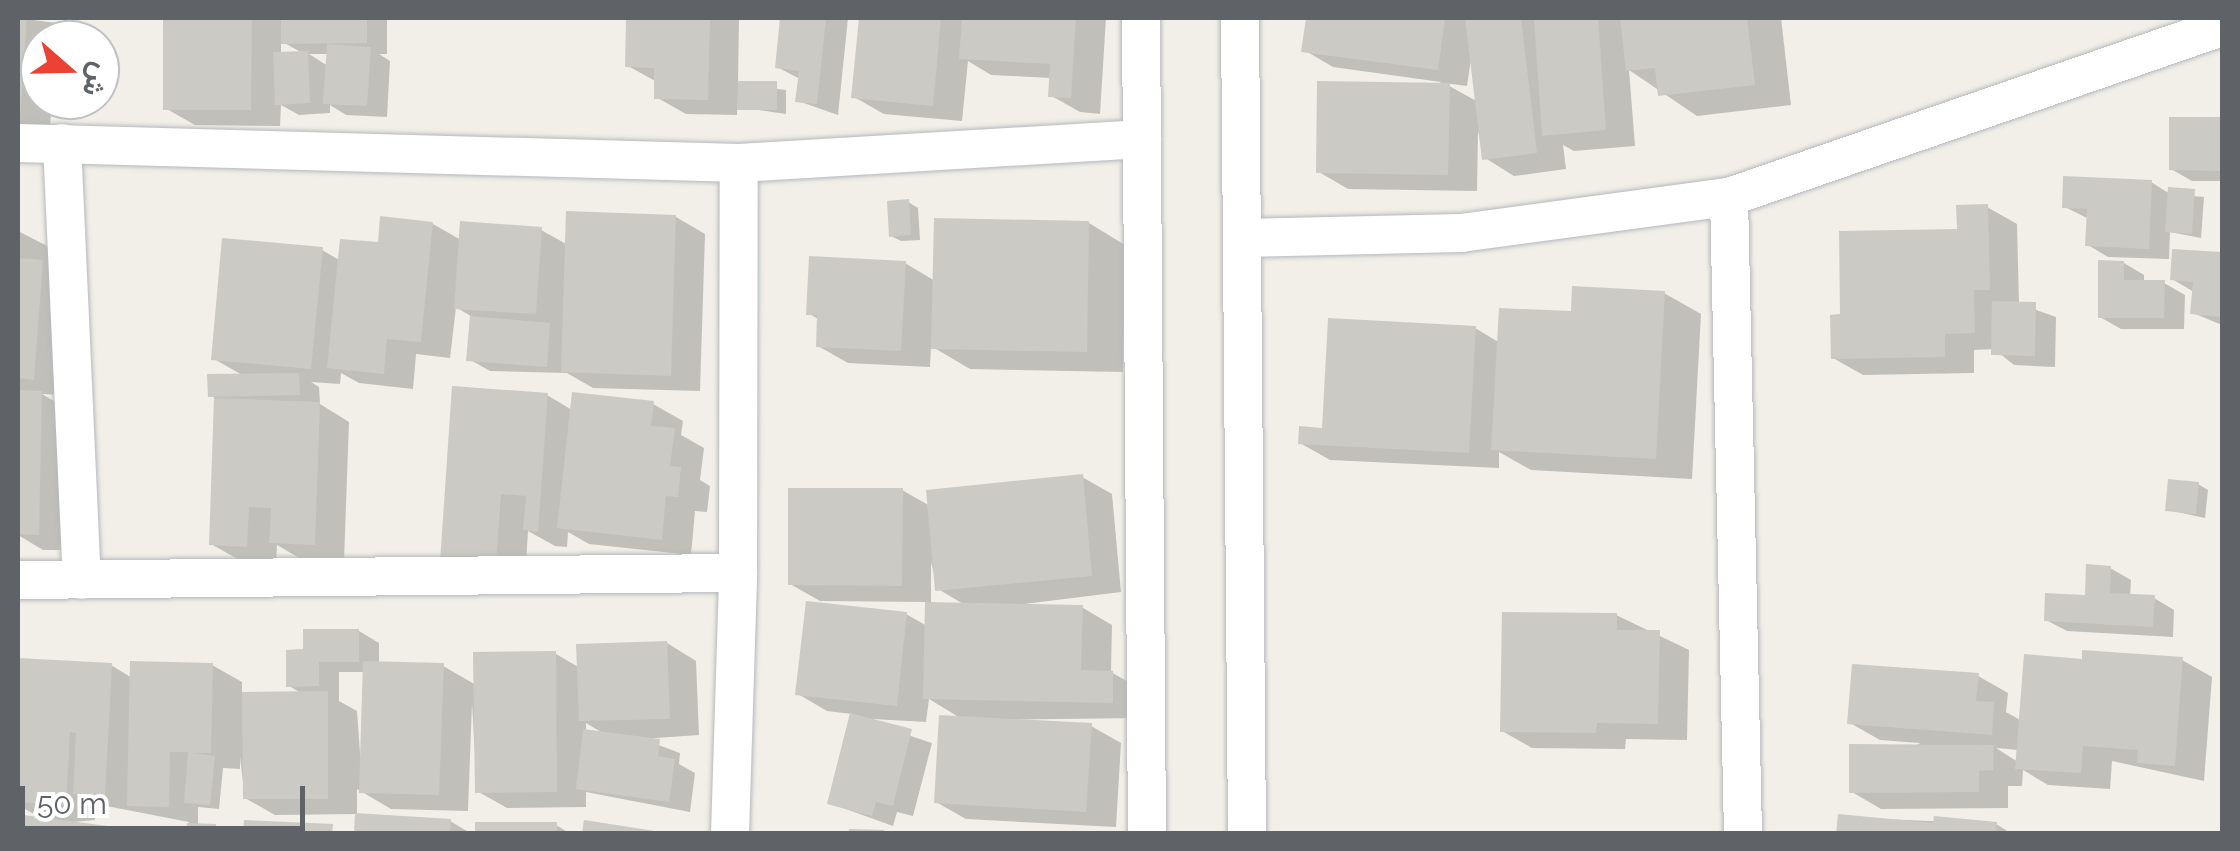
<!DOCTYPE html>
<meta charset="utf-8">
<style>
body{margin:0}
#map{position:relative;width:2240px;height:851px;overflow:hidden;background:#f1efe8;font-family:Raleway,Vazirmatn,sans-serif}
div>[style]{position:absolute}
.shadow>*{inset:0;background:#0003}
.building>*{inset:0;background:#cccac5}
.roads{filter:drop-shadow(0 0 2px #b5b8bc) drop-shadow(0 0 2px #b5b8bc)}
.minor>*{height:38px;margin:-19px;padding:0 19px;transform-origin:19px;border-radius:19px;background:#fff}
span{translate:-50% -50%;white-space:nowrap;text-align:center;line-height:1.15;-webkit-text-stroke:9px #fff;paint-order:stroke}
.frame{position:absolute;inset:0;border:20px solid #5f6368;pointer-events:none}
.north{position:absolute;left:20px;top:20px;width:100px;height:100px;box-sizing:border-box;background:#fff;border:2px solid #bfc1c3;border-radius:50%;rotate:110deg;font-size:28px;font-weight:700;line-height:40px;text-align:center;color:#5f6368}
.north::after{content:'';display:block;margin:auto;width:35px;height:45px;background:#ea4335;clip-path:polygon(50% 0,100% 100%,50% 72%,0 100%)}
.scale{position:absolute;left:20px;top:786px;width:285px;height:45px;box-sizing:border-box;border:5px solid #5f6368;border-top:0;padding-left:12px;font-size:30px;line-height:35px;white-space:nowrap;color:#5f6368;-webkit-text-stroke:8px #fff;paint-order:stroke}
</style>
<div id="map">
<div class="shadow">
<i style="clip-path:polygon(18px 18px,57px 23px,56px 40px,40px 40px,40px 100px,52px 100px,50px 127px,18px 124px)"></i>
<i style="clip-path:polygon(evenodd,166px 18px,387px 18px,387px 54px,379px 54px,390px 61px,387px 117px,346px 115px,330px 105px,330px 113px,299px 115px,281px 105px,280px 126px,195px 125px,165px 108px,166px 18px,281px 41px,304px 54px,281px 55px,281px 41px,166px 18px,309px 54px,329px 54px,328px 66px,309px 54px)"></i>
<i style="clip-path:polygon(629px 18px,739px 18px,738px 84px,786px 90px,786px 114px,737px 107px,737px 115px,686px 114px,656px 97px,657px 82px,628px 66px)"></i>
<i style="clip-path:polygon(782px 18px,848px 18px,838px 115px,798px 101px,800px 79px,777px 67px)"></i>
<i style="clip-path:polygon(862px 18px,1106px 18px,1100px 114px,1080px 112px,1050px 95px,1052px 78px,991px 75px,968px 61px,962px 121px,884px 114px,854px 97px)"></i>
<i style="clip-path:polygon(evenodd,1309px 18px,1781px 18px,1791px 105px,1697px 116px,1629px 70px,1635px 146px,1574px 151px,1563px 145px,1566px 169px,1514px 176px,1485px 158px,1478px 131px,1477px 191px,1348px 189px,1319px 172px,1441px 82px,1333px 67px,1304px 50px,1309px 18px,1471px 59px,1478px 102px,1444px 83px,1467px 86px,1471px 59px)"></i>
<i style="clip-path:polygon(2172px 119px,2222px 120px,2222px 181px,2192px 181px,2171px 169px)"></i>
<i style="clip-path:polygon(2151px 182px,2170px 194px,2204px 197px,2201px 238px,2170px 232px,2169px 259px,2108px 257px,2088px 245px,2089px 219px,2065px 207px)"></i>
<i style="clip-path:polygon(908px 202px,918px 208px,920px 240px,901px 241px,891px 236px)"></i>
<i style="clip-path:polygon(1987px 207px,2017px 224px,2019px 304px,2056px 317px,2055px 367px,2014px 365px,1994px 349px,1974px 350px,1974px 373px,1863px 375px,1833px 358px,1843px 317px)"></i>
<i style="clip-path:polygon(676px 217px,705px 234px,700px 391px,593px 388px,567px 373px,490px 371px,469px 359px,472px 317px,456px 307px,450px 358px,416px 354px,413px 389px,359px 383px,341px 373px,340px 384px,311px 382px,319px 387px,320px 404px,349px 422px,344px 561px,301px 559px,277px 545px,276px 562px,241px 561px,211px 544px,216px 399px,210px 395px,244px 376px,214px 359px,322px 250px,341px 261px,433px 224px,461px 240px,541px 230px,568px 245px)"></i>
<i style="clip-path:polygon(1089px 223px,1125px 245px,1123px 372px,970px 369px,931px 346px,930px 367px,848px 363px,818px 346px,820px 320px,808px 313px,905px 263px,935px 281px)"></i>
<i style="clip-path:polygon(18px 231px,51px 248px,63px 395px,42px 394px,71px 411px,68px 550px,43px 550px,18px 535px)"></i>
<i style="clip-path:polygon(2175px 251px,2222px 255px,2222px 325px,2193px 313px,2194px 292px,2172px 279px)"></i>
<i style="clip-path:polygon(2124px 263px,2144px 275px,2144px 283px,2164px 283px,2185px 295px,2184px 329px,2121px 329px,2100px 317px)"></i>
<i style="clip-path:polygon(1664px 293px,1701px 314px,1692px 479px,1531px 470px,1499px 452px,1499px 468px,1330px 460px,1300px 443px,1475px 328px,1500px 343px,1573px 314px)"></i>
<i style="clip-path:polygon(547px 395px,572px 410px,653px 404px,683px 421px,681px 435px,704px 448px,700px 480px,710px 486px,707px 512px,695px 511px,691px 555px,589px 544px,568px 532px,567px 547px,555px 546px,528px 531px,525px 581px,442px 560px)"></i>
<i style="clip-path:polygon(evenodd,1082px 477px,1112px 494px,1121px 592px,1008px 606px,1083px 608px,1112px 625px,1111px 672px,1142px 690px,1142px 718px,975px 720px,1091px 726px,1121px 743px,1116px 827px,966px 819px,936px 802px,962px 719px,929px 699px,926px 722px,856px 718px,932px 743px,913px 816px,897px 812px,893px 826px,829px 803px,852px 714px,827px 711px,798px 694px,906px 614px,927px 626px,928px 602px,820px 601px,790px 584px,902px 490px,930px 506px,1082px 477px,931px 562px,938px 589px,965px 605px,931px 604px,931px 562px)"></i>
<i style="clip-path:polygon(2198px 484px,2208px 490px,2205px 518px,2168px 510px)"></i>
<i style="clip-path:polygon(2110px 568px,2131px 580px,2130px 597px,2154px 598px,2174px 610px,2173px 637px,2067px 631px,2046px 620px,2087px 598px)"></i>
<i style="clip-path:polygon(1616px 615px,1689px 650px,1687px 740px,1626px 739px,1625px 749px,1532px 748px,1502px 731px)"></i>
<i style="clip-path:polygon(evenodd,359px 631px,379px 643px,379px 664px,443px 666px,476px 685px,556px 654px,580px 668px,667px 643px,696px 661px,699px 735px,642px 739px,680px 753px,679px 764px,695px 773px,690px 812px,586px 792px,586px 807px,507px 808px,477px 791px,472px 703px,468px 811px,391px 809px,357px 789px,357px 814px,275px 815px,245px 798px,240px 757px,240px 769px,223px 768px,219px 809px,198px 807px,198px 826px,227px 834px,189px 834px,189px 822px,96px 804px,95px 820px,62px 823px,116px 834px,23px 834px,44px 820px,18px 805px,18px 661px,111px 665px,132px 678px,212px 665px,242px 682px,242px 694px,303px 694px,289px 686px,305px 652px,359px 631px,339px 672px,365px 672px,362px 781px,357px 711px,339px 701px,339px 672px,359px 631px,586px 723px,606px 735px,586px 732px,586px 723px)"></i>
<i style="clip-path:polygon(evenodd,2182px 660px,2212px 677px,2204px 781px,2112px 761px,2110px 789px,2048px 785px,2023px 770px,2022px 786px,2008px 786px,2008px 808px,1881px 809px,1852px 792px,1920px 743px,1880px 740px,1850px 723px,1978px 676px,2008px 693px,2006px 712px,2022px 721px,2084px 661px,2182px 660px,1996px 748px,2019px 750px,2018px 762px,1996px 748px)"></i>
<i style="clip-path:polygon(1840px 817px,1996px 824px,2012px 834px,1839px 834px)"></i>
<i style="clip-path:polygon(450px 821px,472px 834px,357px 834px)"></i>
<i style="clip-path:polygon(556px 825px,571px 834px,478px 834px)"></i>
</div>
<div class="building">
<i style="clip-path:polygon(18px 18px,27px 18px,20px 115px,18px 114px)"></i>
<i style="clip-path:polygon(163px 18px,252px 18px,251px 110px,163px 110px)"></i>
<i style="clip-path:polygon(281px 18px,367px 18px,367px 43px,281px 44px)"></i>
<i style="clip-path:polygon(626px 18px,710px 18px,708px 100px,654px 99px,654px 68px,625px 67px)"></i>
<i style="clip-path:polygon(780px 18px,826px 18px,817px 104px,795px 102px,799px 71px,775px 68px)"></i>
<i style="clip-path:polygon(859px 18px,941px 18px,933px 106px,851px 98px)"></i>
<i style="clip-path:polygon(962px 18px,1076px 18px,1071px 98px,1048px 97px,1050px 64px,959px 59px)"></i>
<i style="clip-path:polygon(1306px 18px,1445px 18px,1438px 70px,1301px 52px)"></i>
<i style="clip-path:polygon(1465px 18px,1521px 18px,1537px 153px,1482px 160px)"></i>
<i style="clip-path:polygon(1534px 18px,1598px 18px,1606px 130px,1542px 136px)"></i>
<i style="clip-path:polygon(1620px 18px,1747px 18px,1755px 85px,1658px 96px,1655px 68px,1626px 71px)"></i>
<i style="clip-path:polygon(327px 44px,371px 47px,367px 106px,323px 104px)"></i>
<i style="clip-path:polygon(308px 51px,310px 103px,275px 105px,273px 52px)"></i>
<i style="clip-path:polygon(738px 81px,777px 81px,777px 110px,737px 110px)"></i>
<i style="clip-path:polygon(1317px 81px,1450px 83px,1448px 175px,1316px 173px)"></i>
<i style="clip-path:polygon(2169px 117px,2222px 117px,2222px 171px,2169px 170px)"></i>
<i style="clip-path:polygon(2063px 176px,2152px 180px,2149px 249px,2085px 246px,2087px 209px,2062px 208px)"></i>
<i style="clip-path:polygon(2168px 187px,2195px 189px,2192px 234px,2165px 232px)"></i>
<i style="clip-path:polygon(909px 199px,911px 235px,889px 237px,887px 201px)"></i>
<i style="clip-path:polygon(1988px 204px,1990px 290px,1974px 290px,1975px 333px,1945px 334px,1945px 357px,1831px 359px,1830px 315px,1840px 314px,1839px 231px,1957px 229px,1956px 205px)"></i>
<i style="clip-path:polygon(566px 211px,676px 215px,671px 376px,561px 372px)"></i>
<i style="clip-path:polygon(380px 216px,433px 222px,421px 342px,387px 339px,384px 374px,327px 368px,340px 239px,378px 242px)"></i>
<i style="clip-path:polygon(934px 218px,1089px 221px,1087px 352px,931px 349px)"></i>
<i style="clip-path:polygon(460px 221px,542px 227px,536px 314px,454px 309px)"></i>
<i style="clip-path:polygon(222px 238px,323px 247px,311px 369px,211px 360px)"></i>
<i style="clip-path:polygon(2172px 249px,2222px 252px,2222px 317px,2190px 314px,2193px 282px,2170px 280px)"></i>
<i style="clip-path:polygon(809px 256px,906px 261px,901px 351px,816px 347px,817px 315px,806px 315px)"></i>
<i style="clip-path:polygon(18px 258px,43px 260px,34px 380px,18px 378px)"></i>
<i style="clip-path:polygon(2098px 260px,2124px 261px,2124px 280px,2165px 280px,2164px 318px,2098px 318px)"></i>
<i style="clip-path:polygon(1572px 286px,1665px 291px,1656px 459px,1491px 450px,1499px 308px,1571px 311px)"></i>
<i style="clip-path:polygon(1992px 301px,2036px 302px,2035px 356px,1991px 355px)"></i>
<i style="clip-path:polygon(470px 316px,550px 323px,547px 367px,466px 361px)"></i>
<i style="clip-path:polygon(1328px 318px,1476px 326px,1469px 453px,1298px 444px,1299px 426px,1322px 428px)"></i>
<i style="clip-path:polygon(299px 373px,300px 395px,208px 397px,207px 374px)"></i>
<i style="clip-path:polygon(452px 386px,548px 393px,538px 532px,523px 530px,526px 496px,501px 494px,496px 565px,440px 562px)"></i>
<i style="clip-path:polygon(18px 390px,42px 391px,39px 535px,18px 534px)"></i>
<i style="clip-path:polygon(572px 392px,654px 401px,651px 426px,675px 428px,670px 466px,681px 467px,678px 497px,666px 496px,662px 540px,557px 528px)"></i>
<i style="clip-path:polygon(214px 398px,320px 402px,315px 545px,269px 543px,271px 508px,249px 507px,247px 547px,209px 545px)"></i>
<i style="clip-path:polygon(1083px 474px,1092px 576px,935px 591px,926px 490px)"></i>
<i style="clip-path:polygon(2168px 479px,2199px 482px,2196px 514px,2165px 511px)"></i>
<i style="clip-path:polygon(788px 488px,903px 488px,902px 586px,788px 585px)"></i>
<i style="clip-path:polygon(2086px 564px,2111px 566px,2110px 593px,2155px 595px,2153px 627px,2044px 621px,2045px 593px,2085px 595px)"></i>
<i style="clip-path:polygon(806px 601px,907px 612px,897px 706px,795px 695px)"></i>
<i style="clip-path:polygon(925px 602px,1083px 605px,1081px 670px,1113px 671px,1113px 703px,923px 699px)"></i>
<i style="clip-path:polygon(1502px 612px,1617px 613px,1617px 630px,1660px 630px,1658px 724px,1597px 723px,1596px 733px,1500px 732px)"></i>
<i style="clip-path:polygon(303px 629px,359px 629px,359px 662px,319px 662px,319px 686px,286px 687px,286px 650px,303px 649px)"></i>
<i style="clip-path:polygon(667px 641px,670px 719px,579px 721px,576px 644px)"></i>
<i style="clip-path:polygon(2082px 650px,2183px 657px,2175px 766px,2137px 763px,2138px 750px,2083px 746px,2081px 773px,2015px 769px,2024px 654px,2082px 659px)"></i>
<i style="clip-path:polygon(556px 651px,557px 792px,475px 793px,473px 652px)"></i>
<i style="clip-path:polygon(18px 658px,112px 663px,105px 796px,73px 794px,76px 733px,70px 732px,66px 805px,18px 802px)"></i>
<i style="clip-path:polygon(130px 661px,213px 663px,211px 753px,193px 753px,215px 756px,210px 805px,184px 803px,188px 752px,170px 752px,169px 807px,127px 806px)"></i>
<i style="clip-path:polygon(363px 661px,444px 663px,439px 795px,359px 793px)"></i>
<i style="clip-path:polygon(1852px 664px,1979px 673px,1976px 701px,1994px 702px,1992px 735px,1847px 724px)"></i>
<i style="clip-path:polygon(328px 691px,328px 799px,243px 799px,242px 692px)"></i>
<i style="clip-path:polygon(850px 713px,912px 729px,893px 806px,876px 802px,872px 816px,827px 804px)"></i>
<i style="clip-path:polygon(939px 715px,1092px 723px,1086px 812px,934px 803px)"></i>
<i style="clip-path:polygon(583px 729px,660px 739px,658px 756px,675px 759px,669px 802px,576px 789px)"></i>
<i style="clip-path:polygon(1849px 744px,1994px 745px,1993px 770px,1979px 771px,1979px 792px,1849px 793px)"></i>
<i style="clip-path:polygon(355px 813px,451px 819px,450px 834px,354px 834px)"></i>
<i style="clip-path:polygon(1838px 814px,1933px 823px,1934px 816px,1997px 822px,1996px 834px,1836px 834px)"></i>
<i style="clip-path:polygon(23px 815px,108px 826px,107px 834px,21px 834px)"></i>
<i style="clip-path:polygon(244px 820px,333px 824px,332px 834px,243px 834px)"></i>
<i style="clip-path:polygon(584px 820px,655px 831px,655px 834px,582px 834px)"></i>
<i style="clip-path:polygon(475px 822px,557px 822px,557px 834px,475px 834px)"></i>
<i style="clip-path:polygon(187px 823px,216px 824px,216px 834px,186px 834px)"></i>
<i style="clip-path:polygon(128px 827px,169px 829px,169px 834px,128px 834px)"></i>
<i style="clip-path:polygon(849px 829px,884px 830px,884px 834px,848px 834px)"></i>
</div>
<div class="roads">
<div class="minor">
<i style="left:1141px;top:18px;width:816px;rotate:89.58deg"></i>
<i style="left:1240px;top:18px;width:816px;rotate:89.51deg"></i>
<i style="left:18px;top:143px;width:721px;rotate:1.59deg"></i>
<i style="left:739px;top:163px;width:404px;rotate:-3.4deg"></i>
<i style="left:62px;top:143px;width:437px;rotate:87.4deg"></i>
<i style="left:1729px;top:197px;width:637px;rotate:88.74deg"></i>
<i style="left:1242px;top:238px;width:219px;rotate:-1.3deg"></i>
<i style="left:1461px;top:233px;width:270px;rotate:-7.7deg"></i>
<i style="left:1729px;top:197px;width:521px;rotate:-19.03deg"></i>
<i style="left:18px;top:580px;width:720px;rotate:-0.56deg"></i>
<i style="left:738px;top:573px;width:410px;rotate:-89.9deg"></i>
<i style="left:730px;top:834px;width:261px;rotate:-88.2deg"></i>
</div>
</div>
<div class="frame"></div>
<div class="north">ش</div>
<div class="scale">50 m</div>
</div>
